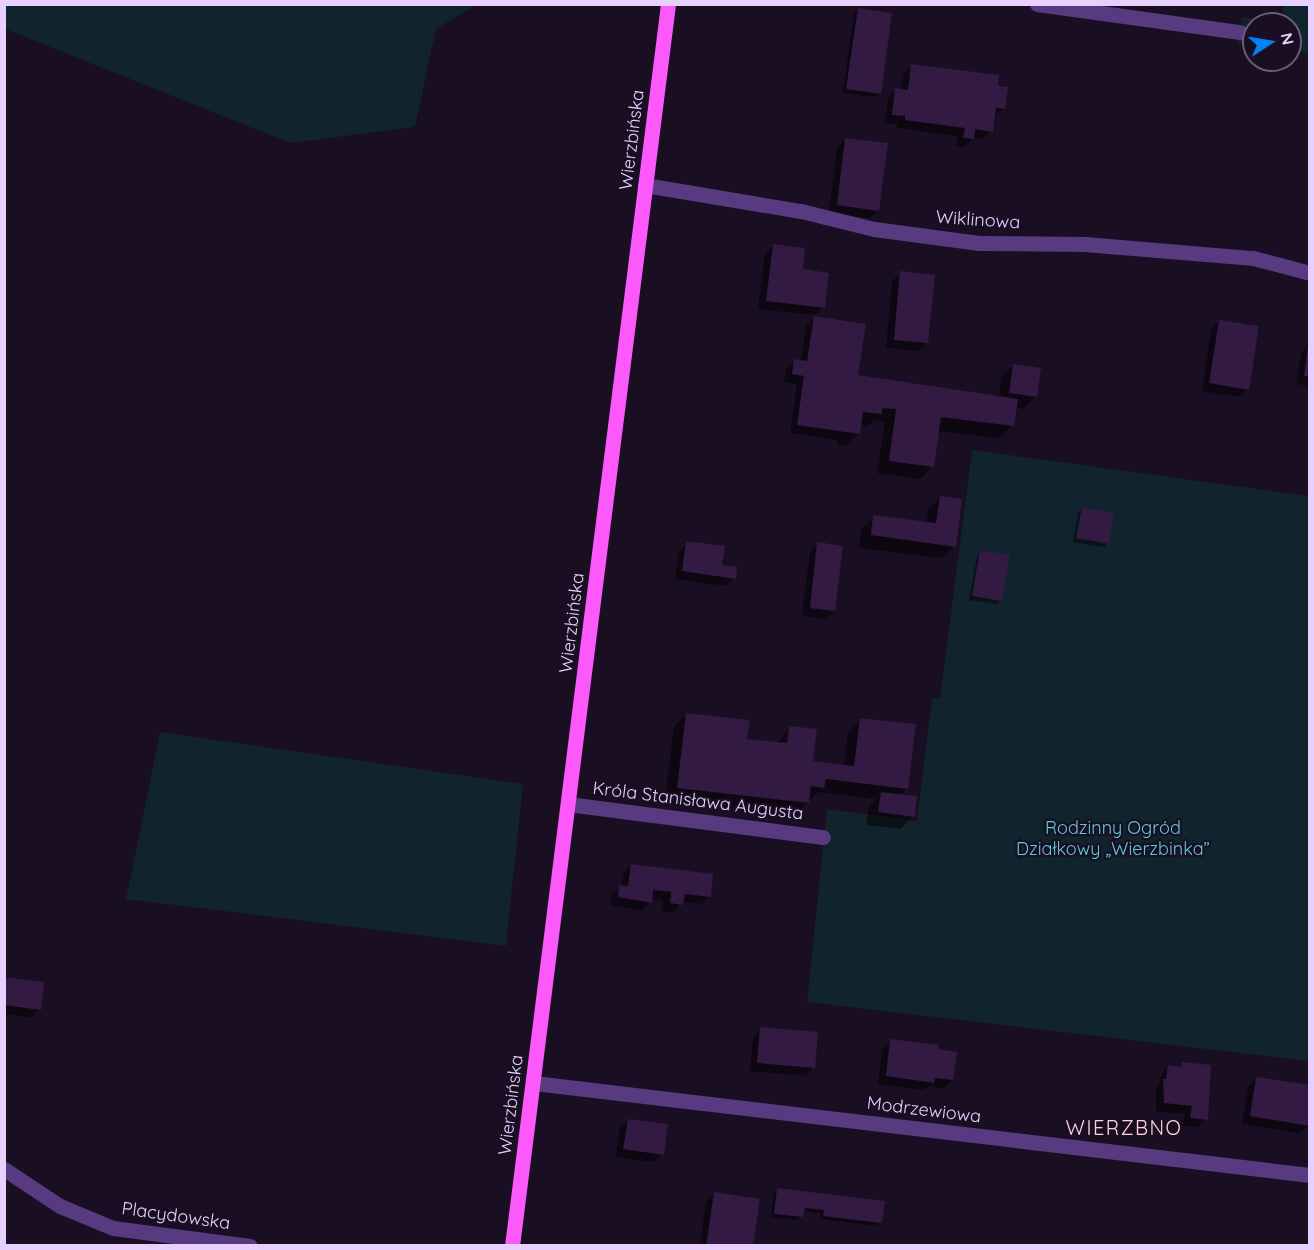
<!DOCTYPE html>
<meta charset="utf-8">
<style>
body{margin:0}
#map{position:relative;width:1314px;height:1250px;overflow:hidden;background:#190e22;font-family:Quicksand,sans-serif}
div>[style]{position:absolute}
.green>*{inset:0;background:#11232c}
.shadow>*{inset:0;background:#0007}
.building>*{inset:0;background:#321a43}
.minor>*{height:15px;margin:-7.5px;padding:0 7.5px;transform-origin:7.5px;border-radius:7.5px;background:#573a80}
.major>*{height:15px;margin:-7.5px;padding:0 7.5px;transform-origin:7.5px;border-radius:7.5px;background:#fc59fb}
span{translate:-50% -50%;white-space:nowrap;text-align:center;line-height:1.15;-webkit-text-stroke:4.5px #190e22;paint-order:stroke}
.street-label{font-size:18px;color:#e7d0fe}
.park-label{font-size:18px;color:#5dccdd}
.neighbourhood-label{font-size:20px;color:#fed2dd;letter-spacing:1.5px}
.frame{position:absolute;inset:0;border:6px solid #e7d0fe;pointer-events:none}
.north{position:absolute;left:1242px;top:12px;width:60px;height:60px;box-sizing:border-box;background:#190e22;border:2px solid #6b5c7a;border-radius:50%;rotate:78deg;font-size:16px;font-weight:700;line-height:24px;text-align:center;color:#e7d0fe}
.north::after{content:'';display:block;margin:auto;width:21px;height:27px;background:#0482f5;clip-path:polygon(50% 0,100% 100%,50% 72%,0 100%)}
</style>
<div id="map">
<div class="green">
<i style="clip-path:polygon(4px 5px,5px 4px,476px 5px,436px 29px,415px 127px,290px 143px,5px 29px)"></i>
<i style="clip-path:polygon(1284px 5px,1309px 5px,1309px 53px,1290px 51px,1290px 24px,1254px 24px,1254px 46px,1238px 43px,1242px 17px,1281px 22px)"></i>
<i style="clip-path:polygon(972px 450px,1309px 496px,1309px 1061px,807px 1002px,827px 809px,917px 821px,932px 698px,940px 699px)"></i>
<i style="clip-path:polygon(160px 732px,523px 784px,506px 946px,126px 899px)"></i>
</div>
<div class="shadow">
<i style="clip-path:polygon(858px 10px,879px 93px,876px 97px,843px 93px,854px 13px)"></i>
<i style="clip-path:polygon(912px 65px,996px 87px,1004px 109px,993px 117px,991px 131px,983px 139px,973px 138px,964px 147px,956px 146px,957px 136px,897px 128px,897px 124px,885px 123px,888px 98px,896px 89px,901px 90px,903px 74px)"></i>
<i style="clip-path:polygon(846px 139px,878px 210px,870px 218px,829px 213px,837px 147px)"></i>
<i style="clip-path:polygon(774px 245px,801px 271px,823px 307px,815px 315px,758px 309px,765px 254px)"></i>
<i style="clip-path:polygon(901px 273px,927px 342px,919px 351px,886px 348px,892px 281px)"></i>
<i style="clip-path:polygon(815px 318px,856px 376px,999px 397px,1001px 378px,1013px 365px,1036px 396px,1023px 409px,1015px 408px,1012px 425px,1000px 438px,938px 431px,933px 466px,920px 479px,877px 473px,885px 422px,873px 420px,868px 426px,860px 425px,859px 433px,846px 446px,837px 445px,838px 440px,790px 433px,797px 384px,784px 382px,786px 369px,795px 360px,801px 361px,806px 326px)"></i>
<i style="clip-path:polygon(1219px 321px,1247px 389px,1239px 397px,1202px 391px,1211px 330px)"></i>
<i style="clip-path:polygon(1309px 344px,1310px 386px,1296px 384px,1301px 353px)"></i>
<i style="clip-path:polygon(941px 497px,954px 546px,942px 558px,859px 548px,861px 529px,874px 517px,926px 523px,928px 510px)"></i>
<i style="clip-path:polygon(1082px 509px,1107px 543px,1104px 547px,1073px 542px,1078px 513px)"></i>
<i style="clip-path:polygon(687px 543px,721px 567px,734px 578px,726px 586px,675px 579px,679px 551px)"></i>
<i style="clip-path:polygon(818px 544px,834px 611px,825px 619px,802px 616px,810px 552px)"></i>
<i style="clip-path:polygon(980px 552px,1001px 601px,997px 604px,969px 600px,977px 556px)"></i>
<i style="clip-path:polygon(686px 714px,746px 740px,777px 744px,790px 727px,812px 763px,844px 766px,848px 732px,861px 719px,907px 788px,899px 795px,913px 816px,901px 829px,866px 825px,869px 806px,876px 799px,818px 792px,795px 815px,665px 800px,674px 727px)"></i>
<i style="clip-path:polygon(631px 865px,710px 896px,701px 904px,682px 902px,674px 912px,662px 911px,663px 900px,651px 898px,650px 902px,642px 911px,610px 905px,611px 895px,621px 887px,623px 874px)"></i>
<i style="clip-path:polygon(4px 979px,39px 1009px,31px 1018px,4px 1014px)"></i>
<i style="clip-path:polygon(761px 1029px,813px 1068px,805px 1076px,750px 1071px,753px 1037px)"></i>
<i style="clip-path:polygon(891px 1040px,937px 1050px,952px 1080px,944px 1088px,929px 1086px,924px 1090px,878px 1084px,882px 1049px)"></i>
<i style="clip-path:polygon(1183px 1063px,1206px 1119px,1198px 1127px,1183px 1126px,1185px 1114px,1156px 1111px,1156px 1088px,1159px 1085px,1161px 1075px,1169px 1066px,1178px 1068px)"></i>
<i style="clip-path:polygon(1257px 1078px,1309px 1125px,1300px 1133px,1242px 1124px,1248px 1087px)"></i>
<i style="clip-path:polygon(628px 1120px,662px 1154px,654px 1162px,616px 1157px,620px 1128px)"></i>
<i style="clip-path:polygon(778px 1190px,880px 1222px,877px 1226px,820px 1219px,821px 1213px,803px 1211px,798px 1220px,771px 1217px,774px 1194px)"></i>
<i style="clip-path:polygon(715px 1193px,752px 1246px,700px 1246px,706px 1202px)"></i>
</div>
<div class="building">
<i style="clip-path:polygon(858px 8px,892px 13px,881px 94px,846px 89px)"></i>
<i style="clip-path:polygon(911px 64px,999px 75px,998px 86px,1008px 87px,1005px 109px,996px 108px,993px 132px,975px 129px,974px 139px,963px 138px,965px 128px,905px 120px,905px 116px,892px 115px,895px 88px,908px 90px)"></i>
<i style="clip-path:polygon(845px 138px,888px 143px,879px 211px,837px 205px)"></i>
<i style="clip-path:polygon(773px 244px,805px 248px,803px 269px,829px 273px,825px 308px,766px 301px)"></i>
<i style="clip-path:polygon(900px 271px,935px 275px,928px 343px,894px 340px)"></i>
<i style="clip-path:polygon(814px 316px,866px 324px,858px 375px,1018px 399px,1014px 426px,941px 417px,934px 467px,889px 461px,896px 409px,882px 408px,882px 414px,863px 412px,860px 434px,797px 425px,804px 376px,792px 374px,794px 359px,807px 361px)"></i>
<i style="clip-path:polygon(1219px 320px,1259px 326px,1249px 390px,1209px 383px)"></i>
<i style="clip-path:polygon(1308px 344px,1310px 344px,1310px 377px,1304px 376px)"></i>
<i style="clip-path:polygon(1013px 364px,1041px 368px,1037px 397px,1009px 393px)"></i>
<i style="clip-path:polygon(940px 496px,962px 499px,956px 547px,871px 535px,873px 515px,936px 523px)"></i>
<i style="clip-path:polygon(1082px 507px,1114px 513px,1109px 544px,1076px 538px)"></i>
<i style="clip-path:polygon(686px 541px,725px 546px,722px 565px,737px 567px,736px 579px,682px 571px)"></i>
<i style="clip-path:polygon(817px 542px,843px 546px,835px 611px,810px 608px)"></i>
<i style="clip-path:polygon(980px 550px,1010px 555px,1002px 601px,972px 596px)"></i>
<i style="clip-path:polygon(686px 713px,750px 720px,747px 739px,787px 743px,789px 726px,817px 729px,813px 761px,854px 766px,860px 718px,916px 724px,908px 789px,826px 779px,824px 788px,811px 786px,809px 803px,677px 788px)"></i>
<i style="clip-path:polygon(881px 792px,917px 796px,915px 817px,878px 812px)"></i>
<i style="clip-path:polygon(631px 864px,713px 874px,711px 897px,685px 894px,683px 905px,670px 903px,671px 892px,653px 890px,652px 903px,618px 897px,619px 885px,628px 886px)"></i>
<i style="clip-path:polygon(4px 977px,44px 982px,41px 1010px,4px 1005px)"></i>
<i style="clip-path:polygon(760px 1027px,818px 1032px,815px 1068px,757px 1063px)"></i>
<i style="clip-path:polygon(890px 1039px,939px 1045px,938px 1049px,957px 1052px,953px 1080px,935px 1078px,934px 1083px,886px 1076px)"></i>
<i style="clip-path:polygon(1182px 1062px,1211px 1065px,1208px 1120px,1190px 1118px,1192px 1106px,1164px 1103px,1163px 1079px,1166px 1079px,1168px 1065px,1181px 1067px)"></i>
<i style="clip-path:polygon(1256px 1077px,1310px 1085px,1310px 1126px,1250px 1116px)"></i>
<i style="clip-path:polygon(628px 1119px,668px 1124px,664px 1155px,623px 1149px)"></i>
<i style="clip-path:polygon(777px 1188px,885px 1201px,882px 1223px,823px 1216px,824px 1210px,805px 1208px,803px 1217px,774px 1214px)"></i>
<i style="clip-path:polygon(714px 1192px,760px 1199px,753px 1246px,706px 1246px)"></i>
</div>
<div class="minor">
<i style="left:1037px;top:4px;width:205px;rotate:7.9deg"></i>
<i style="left:645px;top:185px;width:158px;rotate:9.5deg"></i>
<i style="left:801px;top:211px;width:75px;rotate:13.9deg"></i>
<i style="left:874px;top:229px;width:106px;rotate:7.6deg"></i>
<i style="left:979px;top:243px;width:106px;rotate:0.5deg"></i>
<i style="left:1085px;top:244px;width:169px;rotate:4.8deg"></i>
<i style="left:1253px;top:258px;width:59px;rotate:14.7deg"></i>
<i style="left:568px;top:804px;width:257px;rotate:7.4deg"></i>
<i style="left:534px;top:1083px;width:781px;rotate:6.76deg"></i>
<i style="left:4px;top:1169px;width:67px;rotate:33.5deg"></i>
<i style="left:60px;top:1206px;width:57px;rotate:22.5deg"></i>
<i style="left:113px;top:1228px;width:138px;rotate:7.5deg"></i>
</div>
<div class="major">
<i style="left:512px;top:1246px;width:1252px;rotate:-82.84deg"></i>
</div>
<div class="street-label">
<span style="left:632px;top:140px;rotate:-83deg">Wierzbińska</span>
<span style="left:978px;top:220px;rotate:4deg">Wiklinowa</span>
<span style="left:572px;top:623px;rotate:-83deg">Wierzbińska</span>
<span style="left:698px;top:801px;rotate:7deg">Króla Stanisława Augusta</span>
<span style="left:511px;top:1105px;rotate:-83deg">Wierzbińska</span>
<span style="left:924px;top:1110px;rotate:7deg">Modrzewiowa</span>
<span style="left:176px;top:1216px;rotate:8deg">Placydowska</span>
</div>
<div class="park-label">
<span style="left:1113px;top:839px">Rodzinny Ogród<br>Działkowy „Wierzbinka”</span>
</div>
<div class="neighbourhood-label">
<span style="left:1124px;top:1127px">WIERZBNO</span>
</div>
<div class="frame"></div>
<div class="north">N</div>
</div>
